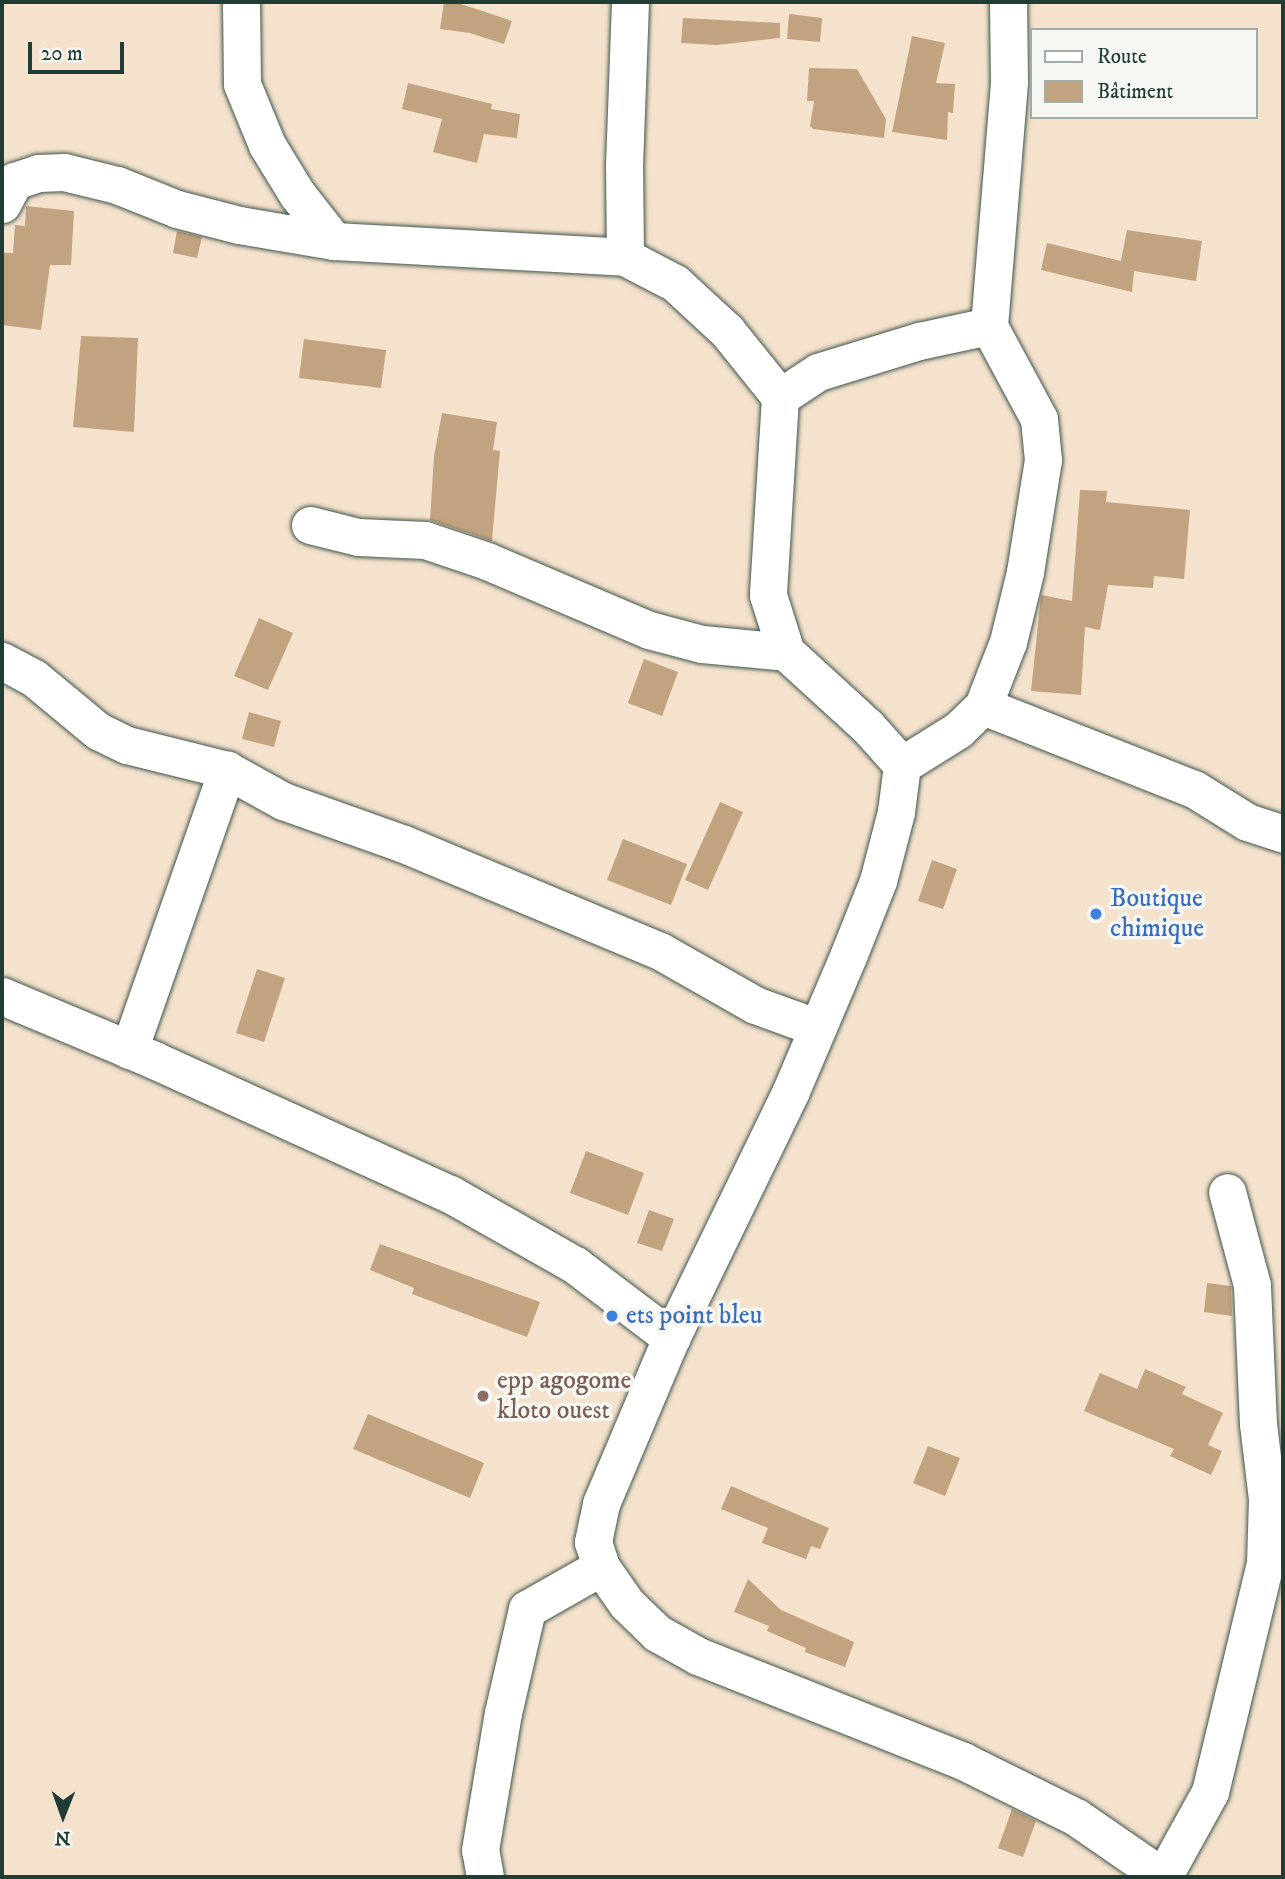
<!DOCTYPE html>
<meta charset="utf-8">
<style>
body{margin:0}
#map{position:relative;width:1285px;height:1879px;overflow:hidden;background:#f5e2cd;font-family:"IM FELL DW Pica",serif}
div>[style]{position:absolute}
.building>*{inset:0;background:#c2a380}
.roads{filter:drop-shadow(0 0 2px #3f564b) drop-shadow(0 0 2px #3f564b)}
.street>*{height:37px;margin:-18.5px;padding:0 18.5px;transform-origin:18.5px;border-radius:18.5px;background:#fff}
.dots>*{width:19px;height:19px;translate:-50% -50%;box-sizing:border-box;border:4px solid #f6f6f2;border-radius:50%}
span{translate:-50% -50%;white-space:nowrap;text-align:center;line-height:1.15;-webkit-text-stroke:7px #f6f6f2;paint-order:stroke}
.shop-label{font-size:26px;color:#366cbe}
.left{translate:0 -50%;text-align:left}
.education-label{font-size:26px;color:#785e54}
.frame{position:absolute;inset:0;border:4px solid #1f3d34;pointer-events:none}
.legend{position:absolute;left:1030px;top:28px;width:228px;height:91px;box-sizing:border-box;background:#f6f6f2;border:2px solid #a0aca6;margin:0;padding:9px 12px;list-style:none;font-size:21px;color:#1f3d34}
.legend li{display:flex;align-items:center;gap:14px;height:35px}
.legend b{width:35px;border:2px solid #a0aca6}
.north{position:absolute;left:28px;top:1781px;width:70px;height:70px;-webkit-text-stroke:5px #f6f6f2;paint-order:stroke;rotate:181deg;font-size:19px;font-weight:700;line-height:28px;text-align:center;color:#1f3d34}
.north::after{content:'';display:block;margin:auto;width:24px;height:32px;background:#1f3d34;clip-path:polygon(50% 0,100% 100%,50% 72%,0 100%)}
.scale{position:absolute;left:28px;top:42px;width:96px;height:32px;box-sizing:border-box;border:4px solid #1f3d34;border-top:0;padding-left:9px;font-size:21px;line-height:24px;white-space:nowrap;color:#1f3d34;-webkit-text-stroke:5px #f6f6f2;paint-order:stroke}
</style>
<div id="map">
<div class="building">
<i style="clip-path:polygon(444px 2px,458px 3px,512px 21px,504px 44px,470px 33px,440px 29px)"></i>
<i style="clip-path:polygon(789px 14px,822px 18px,820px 42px,787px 39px)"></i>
<i style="clip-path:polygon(683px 18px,780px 23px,780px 38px,717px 45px,681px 43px)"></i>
<i style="clip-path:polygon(912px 36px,945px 43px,936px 83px,955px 84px,953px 113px,948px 112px,947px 140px,892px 132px)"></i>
<i style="clip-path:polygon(809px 68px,857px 69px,886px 119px,884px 138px,813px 129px,810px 126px,814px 101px,807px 101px)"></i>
<i style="clip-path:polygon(408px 83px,492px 104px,491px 109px,520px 114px,517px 138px,484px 134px,477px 163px,433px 152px,442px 119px,402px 109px)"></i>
<i style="clip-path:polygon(26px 206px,74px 211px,71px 265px,50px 265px,41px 330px,2px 325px,2px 253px,13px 253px,15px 225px,25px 226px)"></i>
<i style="clip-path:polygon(1127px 230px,1202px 241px,1196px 281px,1134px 271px,1132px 292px,1041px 270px,1047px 243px,1121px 261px)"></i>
<i style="clip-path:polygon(177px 231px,202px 237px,197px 258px,173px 253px)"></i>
<i style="clip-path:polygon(81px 336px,138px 338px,134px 432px,73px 427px)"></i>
<i style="clip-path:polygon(304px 339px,386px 350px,381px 388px,299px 378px)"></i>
<i style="clip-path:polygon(442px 413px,497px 422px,493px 450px,500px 451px,492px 541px,430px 520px,434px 456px)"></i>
<i style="clip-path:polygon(1080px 490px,1107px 491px,1106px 502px,1190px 510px,1184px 579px,1154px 576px,1153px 588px,1108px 585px,1100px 630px,1085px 627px,1081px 695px,1031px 691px,1041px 595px,1072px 601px)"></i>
<i style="clip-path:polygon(259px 618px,293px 633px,268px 690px,234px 676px)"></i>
<i style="clip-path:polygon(644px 659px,678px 672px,662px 716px,628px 703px)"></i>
<i style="clip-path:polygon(249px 712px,281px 721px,274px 747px,242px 739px)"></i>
<i style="clip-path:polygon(720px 802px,743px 812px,708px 890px,685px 880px)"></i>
<i style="clip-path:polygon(623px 839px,687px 864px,671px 905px,607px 880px)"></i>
<i style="clip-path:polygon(932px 860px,957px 869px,943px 909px,918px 901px)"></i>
<i style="clip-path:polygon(257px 969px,285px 978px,264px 1042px,236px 1033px)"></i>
<i style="clip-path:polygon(586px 1151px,644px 1173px,628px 1215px,570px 1193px)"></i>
<i style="clip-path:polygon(649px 1210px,674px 1219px,662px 1251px,637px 1243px)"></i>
<i style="clip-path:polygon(380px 1244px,540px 1302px,527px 1337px,412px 1294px,414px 1288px,370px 1270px)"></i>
<i style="clip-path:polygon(1207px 1283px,1231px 1286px,1232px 1316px,1204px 1312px)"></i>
<i style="clip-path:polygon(1145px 1369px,1186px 1387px,1182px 1394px,1223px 1413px,1208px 1445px,1222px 1451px,1211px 1475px,1170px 1456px,1174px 1449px,1084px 1411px,1100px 1373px,1137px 1389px)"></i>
<i style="clip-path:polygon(368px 1414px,484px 1463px,470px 1498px,353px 1449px)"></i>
<i style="clip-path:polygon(928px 1446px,960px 1458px,945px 1496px,913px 1483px)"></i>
<i style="clip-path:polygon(731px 1486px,829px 1528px,820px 1549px,811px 1546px,806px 1559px,762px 1543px,768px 1528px,721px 1509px)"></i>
<i style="clip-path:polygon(748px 1579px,781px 1610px,854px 1642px,845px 1667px,805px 1652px,806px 1648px,767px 1631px,769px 1626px,734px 1612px)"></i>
<i style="clip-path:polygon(1012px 1809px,1036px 1821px,1023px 1857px,998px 1848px)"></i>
</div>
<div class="roads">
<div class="street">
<i style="left:241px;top:2px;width:82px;rotate:89.3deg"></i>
<i style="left:242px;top:84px;width:66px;rotate:67.7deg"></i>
<i style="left:267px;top:145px;width:57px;rotate:58.5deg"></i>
<i style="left:297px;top:194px;width:60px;rotate:51.8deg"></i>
<i style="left:334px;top:241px;width:291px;rotate:3.1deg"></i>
<i style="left:625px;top:257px;width:56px;rotate:27.5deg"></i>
<i style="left:675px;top:283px;width:71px;rotate:42.7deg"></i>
<i style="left:727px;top:331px;width:85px;rotate:51.2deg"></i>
<i style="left:780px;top:397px;width:198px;rotate:93.5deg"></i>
<i style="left:768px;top:595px;width:60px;rotate:72.5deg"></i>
<i style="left:786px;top:652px;width:111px;rotate:42.4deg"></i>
<i style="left:868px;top:727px;width:51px;rotate:48.2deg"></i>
<i style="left:902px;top:765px;width:47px;rotate:97.3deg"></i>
<i style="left:896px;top:812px;width:71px;rotate:104.6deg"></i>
<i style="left:878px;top:881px;width:79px;rotate:111.7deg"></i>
<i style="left:849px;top:954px;width:151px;rotate:113deg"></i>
<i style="left:790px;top:1093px;width:272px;rotate:115.9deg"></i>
<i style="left:671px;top:1338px;width:180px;rotate:112.9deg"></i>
<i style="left:601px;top:1504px;width:39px;rotate:102deg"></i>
<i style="left:593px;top:1542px;width:26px;rotate:72deg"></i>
<i style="left:601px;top:1567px;width:45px;rotate:54.9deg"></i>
<i style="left:627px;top:1604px;width:42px;rotate:44deg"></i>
<i style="left:657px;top:1633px;width:47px;rotate:29.3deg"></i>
<i style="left:698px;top:1656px;width:285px;rotate:21.6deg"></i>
<i style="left:963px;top:1761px;width:126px;rotate:26.4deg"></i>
<i style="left:1076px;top:1817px;width:106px;rotate:34.6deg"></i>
<i style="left:2px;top:204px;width:26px;rotate:-62deg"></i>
<i style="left:14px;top:181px;width:25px;rotate:-18deg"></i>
<i style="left:38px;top:173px;width:26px;rotate:-2deg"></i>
<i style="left:64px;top:172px;width:55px;rotate:13.8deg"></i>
<i style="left:117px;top:185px;width:65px;rotate:21.8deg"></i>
<i style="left:177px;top:209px;width:64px;rotate:14.5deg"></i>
<i style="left:239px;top:225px;width:96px;rotate:9.6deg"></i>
<i style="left:625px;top:257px;width:91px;rotate:-90.6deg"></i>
<i style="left:624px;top:166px;width:164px;rotate:-87.9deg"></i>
<i style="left:780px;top:397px;width:45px;rotate:-33.3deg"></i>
<i style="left:818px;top:372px;width:106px;rotate:-17.1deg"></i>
<i style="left:919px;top:341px;width:72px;rotate:-12.1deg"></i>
<i style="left:989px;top:326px;width:246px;rotate:-85.3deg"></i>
<i style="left:1009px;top:81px;width:79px;rotate:-90.7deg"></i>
<i style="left:310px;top:525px;width:49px;rotate:14deg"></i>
<i style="left:358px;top:537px;width:67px;rotate:2.6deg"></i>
<i style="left:425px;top:540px;width:65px;rotate:18.7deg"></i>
<i style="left:487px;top:561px;width:176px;rotate:23.1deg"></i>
<i style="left:649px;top:630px;width:55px;rotate:14.8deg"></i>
<i style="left:702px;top:644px;width:84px;rotate:5.4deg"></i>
<i style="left:2px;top:661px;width:36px;rotate:28deg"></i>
<i style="left:34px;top:678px;width:83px;rotate:39.6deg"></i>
<i style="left:98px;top:731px;width:32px;rotate:26deg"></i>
<i style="left:127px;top:745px;width:103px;rotate:14deg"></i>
<i style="left:227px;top:770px;width:64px;rotate:29deg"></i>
<i style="left:283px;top:801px;width:128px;rotate:19.6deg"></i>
<i style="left:404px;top:844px;width:277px;rotate:22.7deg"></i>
<i style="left:660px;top:951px;width:109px;rotate:29.6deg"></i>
<i style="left:755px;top:1005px;width:64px;rotate:20.1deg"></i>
<i style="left:983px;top:706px;width:227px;rotate:21.5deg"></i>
<i style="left:1194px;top:789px;width:62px;rotate:31.9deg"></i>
<i style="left:1247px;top:822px;width:38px;rotate:18deg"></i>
<i style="left:902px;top:765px;width:66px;rotate:-32deg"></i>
<i style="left:958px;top:730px;width:35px;rotate:-44deg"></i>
<i style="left:983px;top:706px;width:69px;rotate:-68.7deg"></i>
<i style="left:1008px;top:642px;width:72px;rotate:-76.3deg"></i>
<i style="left:1025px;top:572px;width:113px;rotate:-80.9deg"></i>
<i style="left:1043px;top:460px;width:41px;rotate:-95.6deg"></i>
<i style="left:1039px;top:419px;width:106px;rotate:-118.3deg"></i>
<i style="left:2px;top:996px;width:165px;rotate:22.8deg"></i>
<i style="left:154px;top:1060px;width:325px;rotate:24.4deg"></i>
<i style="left:450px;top:1194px;width:144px;rotate:29.6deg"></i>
<i style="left:575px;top:1265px;width:121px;rotate:37.2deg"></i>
<i style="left:129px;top:1050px;width:297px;rotate:-70.7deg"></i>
<i style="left:485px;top:1877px;width:27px;rotate:-100deg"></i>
<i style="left:480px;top:1850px;width:139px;rotate:-80.5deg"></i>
<i style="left:503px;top:1713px;width:107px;rotate:-77deg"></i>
<i style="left:527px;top:1609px;width:85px;rotate:-29.6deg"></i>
<i style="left:1163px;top:1877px;width:97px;rotate:-61.1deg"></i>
<i style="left:1210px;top:1792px;width:236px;rotate:-76.5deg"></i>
<i style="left:1265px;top:1563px;width:64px;rotate:-88.2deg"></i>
<i style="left:1267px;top:1499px;width:76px;rotate:-96.8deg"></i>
<i style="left:1258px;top:1424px;width:139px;rotate:-92.5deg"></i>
<i style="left:1252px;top:1285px;width:96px;rotate:-105deg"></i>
</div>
</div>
<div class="dots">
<i style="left:1096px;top:914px;background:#3f7fe0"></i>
<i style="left:612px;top:1316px;background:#3f7fe0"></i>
<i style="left:483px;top:1396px;background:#8d6e63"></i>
</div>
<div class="shop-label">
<span class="left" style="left:1110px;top:914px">Boutique<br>chimique</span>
<span class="left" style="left:626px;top:1316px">ets point bleu</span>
</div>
<div class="education-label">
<span class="left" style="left:497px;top:1396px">epp agogome<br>kloto ouest</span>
</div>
<div class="frame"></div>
<ul class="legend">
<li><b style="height:9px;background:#fff"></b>Route</li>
<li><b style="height:19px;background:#c2a380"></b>Bâtiment</li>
</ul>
<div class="north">N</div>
<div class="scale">20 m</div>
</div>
